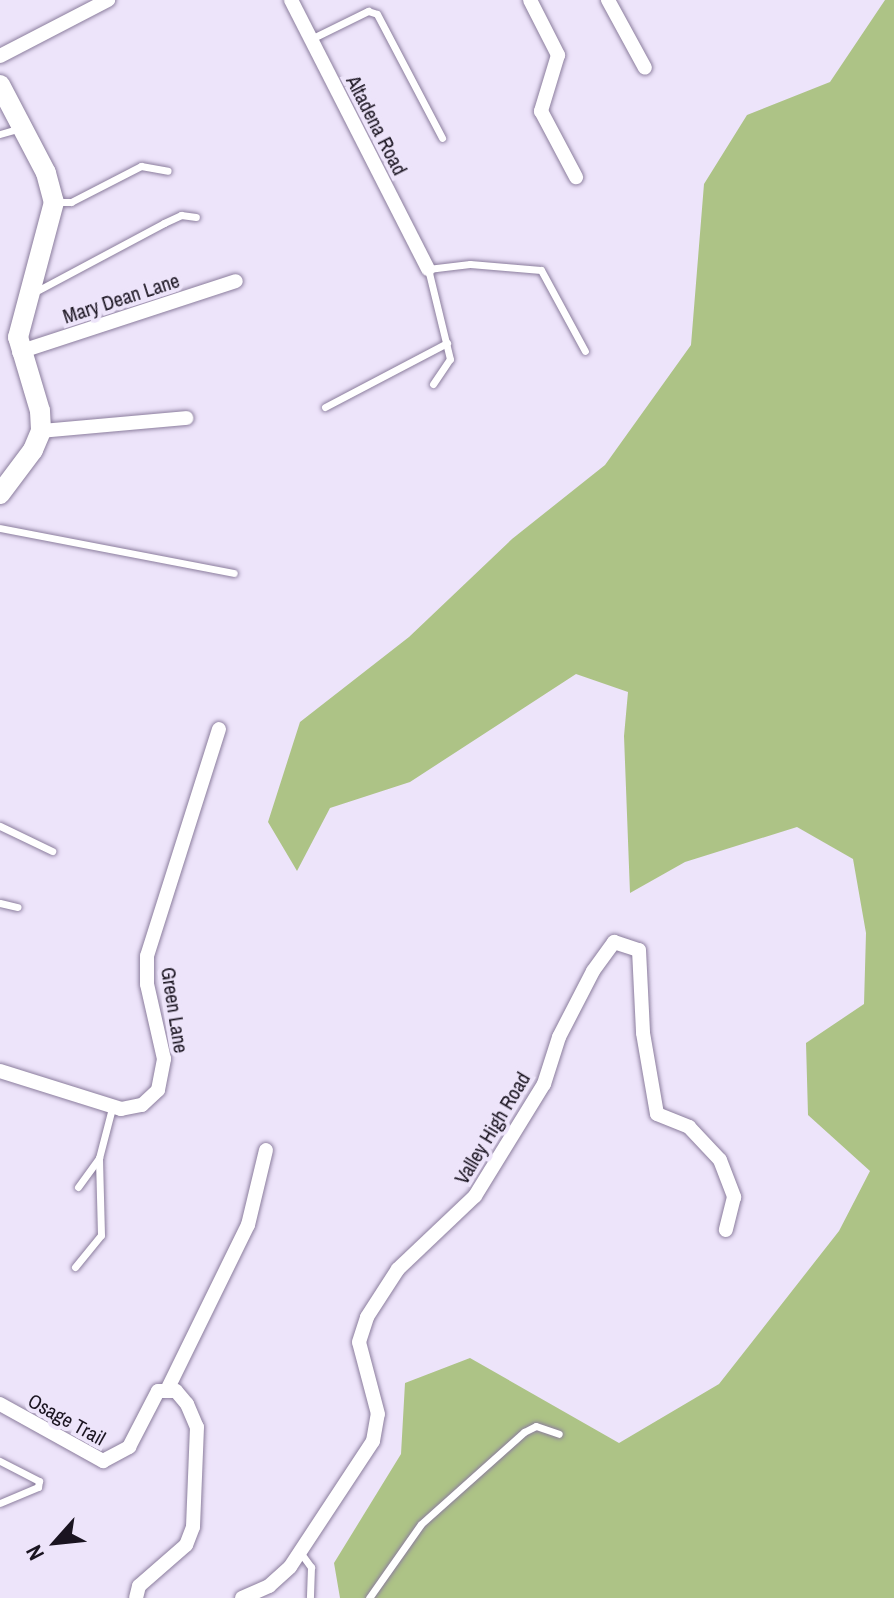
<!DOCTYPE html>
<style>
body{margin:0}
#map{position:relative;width:894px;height:1598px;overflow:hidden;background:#ede4fa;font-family:"Archivo Narrow",sans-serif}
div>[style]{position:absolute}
.green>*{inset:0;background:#adc386}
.roads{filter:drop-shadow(0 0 2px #8b7d9d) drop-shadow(0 0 2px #8b7d9d)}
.lane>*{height:7px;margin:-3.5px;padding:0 3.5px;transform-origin:3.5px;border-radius:3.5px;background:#fff}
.street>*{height:14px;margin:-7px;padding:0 7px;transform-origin:7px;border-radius:7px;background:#fff}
.secondary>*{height:20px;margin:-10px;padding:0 10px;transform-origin:10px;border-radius:10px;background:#fff}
span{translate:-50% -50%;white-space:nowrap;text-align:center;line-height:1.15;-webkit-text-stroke:8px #ede4fa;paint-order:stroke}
.street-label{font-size:20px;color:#1a1420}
.north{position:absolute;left:16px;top:1502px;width:80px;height:80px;-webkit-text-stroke:6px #ede4fa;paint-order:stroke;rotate:243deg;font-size:22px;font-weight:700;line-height:32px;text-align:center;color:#1a1420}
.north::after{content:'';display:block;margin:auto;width:28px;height:36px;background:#1a1420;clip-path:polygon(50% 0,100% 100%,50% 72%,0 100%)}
</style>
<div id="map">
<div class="green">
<i style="clip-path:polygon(885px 0,894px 0,894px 1598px,340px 1598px,334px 1563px,401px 1454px,405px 1383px,470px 1358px,619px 1443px,719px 1384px,839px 1231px,870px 1171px,808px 1115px,806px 1043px,864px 1004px,866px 933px,853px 859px,797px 827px,685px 862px,630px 893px,624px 736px,628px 692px,576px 674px,410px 782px,330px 808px,297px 871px,268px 822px,300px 722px,409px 637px,512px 539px,605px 465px,691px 345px,704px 184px,747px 115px,830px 82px)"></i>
</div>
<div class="roads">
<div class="lane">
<i style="left:311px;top:39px;width:64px;rotate:-26.2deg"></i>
<i style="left:368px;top:11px;width:9px;rotate:18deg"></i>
<i style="left:377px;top:14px;width:140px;rotate:62.3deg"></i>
<i style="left:0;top:134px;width:22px;rotate:-16deg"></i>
<i style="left:56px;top:202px;width:15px"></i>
<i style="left:71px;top:202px;width:79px;rotate:-27.2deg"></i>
<i style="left:141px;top:166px;width:27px;rotate:10deg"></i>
<i style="left:33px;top:293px;width:149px;rotate:-28.1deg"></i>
<i style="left:164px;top:223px;width:19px;rotate:-25deg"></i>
<i style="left:181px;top:215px;width:15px;rotate:8deg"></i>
<i style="left:433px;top:384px;width:30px;rotate:-56deg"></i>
<i style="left:450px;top:359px;width:93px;rotate:-103.7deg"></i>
<i style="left:428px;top:269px;width:42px;rotate:-6.8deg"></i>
<i style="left:470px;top:264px;width:71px;rotate:4.8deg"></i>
<i style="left:541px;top:270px;width:92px;rotate:61.5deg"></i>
<i style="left:325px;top:407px;width:138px;rotate:-27.7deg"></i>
<i style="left:0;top:528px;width:238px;rotate:10.9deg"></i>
<i style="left:0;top:826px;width:58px;rotate:25.7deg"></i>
<i style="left:0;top:903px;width:18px;rotate:13deg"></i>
<i style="left:78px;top:1187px;width:36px;rotate:-54deg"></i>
<i style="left:75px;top:1267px;width:41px;rotate:-50.9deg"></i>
<i style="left:101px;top:1235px;width:77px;rotate:-91.5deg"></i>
<i style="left:99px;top:1158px;width:52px;rotate:-75.4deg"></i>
<i style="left:0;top:1461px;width:44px;rotate:27.1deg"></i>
<i style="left:39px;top:1481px;width:6px;rotate:99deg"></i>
<i style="left:38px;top:1487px;width:41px;rotate:157.2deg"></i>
<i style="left:300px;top:1552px;width:19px;rotate:54deg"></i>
<i style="left:311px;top:1567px;width:31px;rotate:92deg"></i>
<i style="left:369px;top:1598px;width:90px;rotate:-54.9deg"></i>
<i style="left:421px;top:1524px;width:138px;rotate:-41.8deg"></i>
<i style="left:524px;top:1432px;width:13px;rotate:-27deg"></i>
<i style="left:536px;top:1426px;width:24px;rotate:19deg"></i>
</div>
<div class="street">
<i style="left:291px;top:0;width:302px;rotate:63deg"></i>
<i style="left:530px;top:0;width:62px;rotate:63deg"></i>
<i style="left:558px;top:55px;width:59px;rotate:106.9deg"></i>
<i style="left:541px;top:111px;width:75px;rotate:62.1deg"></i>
<i style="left:608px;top:0;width:77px;rotate:61.4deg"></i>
<i style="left:0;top:56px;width:122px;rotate:-27.4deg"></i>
<i style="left:19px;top:352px;width:228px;rotate:-18.1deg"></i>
<i style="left:41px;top:431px;width:146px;rotate:-5.1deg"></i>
<i style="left:0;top:1071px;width:127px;rotate:17.4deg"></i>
<i style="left:121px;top:1109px;width:21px;rotate:-11deg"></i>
<i style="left:142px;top:1105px;width:22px;rotate:-43deg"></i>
<i style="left:158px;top:1090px;width:32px;rotate:-79deg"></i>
<i style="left:164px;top:1059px;width:77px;rotate:-102.8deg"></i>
<i style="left:147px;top:984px;width:28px;rotate:-90deg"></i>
<i style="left:147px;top:956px;width:238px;rotate:-72.4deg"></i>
<i style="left:168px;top:1388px;width:182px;rotate:-63.9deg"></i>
<i style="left:248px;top:1225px;width:77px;rotate:-76.5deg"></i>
<i style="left:0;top:1404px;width:118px;rotate:29deg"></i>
<i style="left:103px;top:1461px;width:30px;rotate:-28deg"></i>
<i style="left:129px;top:1447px;width:63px;rotate:-62.6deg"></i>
<i style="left:158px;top:1391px;width:18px"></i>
<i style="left:176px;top:1391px;width:17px;rotate:50deg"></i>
<i style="left:187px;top:1404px;width:25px;rotate:67deg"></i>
<i style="left:197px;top:1427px;width:100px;rotate:92.3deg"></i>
<i style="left:193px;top:1527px;width:19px;rotate:111deg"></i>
<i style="left:186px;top:1545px;width:62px;rotate:138.9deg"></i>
<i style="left:139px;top:1586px;width:12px;rotate:104deg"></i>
<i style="left:242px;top:1598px;width:30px;rotate:-24deg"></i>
<i style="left:269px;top:1586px;width:28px;rotate:-42deg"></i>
<i style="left:290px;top:1567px;width:151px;rotate:-56.6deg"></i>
<i style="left:373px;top:1441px;width:27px;rotate:-80deg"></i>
<i style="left:378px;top:1414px;width:74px;rotate:-104.8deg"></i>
<i style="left:359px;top:1342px;width:26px;rotate:-72deg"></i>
<i style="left:367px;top:1317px;width:57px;rotate:-57.1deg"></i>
<i style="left:398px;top:1269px;width:106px;rotate:-43.5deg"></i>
<i style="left:475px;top:1196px;width:132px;rotate:-58.4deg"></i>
<i style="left:544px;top:1084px;width:49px;rotate:-72.3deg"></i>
<i style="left:559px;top:1037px;width:74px;rotate:-62.7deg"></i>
<i style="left:593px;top:971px;width:36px;rotate:-54deg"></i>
<i style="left:614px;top:942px;width:26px;rotate:18deg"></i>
<i style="left:639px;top:950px;width:83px;rotate:87.2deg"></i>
<i style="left:643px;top:1033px;width:82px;rotate:80.2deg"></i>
<i style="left:657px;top:1114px;width:35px;rotate:22deg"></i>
<i style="left:689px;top:1127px;width:45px;rotate:46.8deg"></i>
<i style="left:720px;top:1160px;width:40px;rotate:69deg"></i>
<i style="left:734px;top:1197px;width:34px;rotate:104deg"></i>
</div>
<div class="secondary">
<i style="left:0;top:85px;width:99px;rotate:62.4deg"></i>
<i style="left:46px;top:173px;width:30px;rotate:75deg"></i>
<i style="left:54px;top:202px;width:140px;rotate:104.9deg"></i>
<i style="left:18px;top:337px;width:77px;rotate:73.4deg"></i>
<i style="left:40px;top:411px;width:20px;rotate:87deg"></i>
<i style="left:41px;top:431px;width:21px;rotate:113deg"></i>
<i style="left:33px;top:450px;width:55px;rotate:126.9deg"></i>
</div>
</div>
<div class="street-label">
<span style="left:377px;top:125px;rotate:63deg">Altadena Road</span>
<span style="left:121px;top:298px;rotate:-18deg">Mary Dean Lane</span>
<span style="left:175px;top:1010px;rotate:81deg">Green Lane</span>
<span style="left:492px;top:1128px;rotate:-59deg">Valley High Road</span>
<span style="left:67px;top:1419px;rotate:29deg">Osage Trail</span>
</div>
<div class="north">N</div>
</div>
